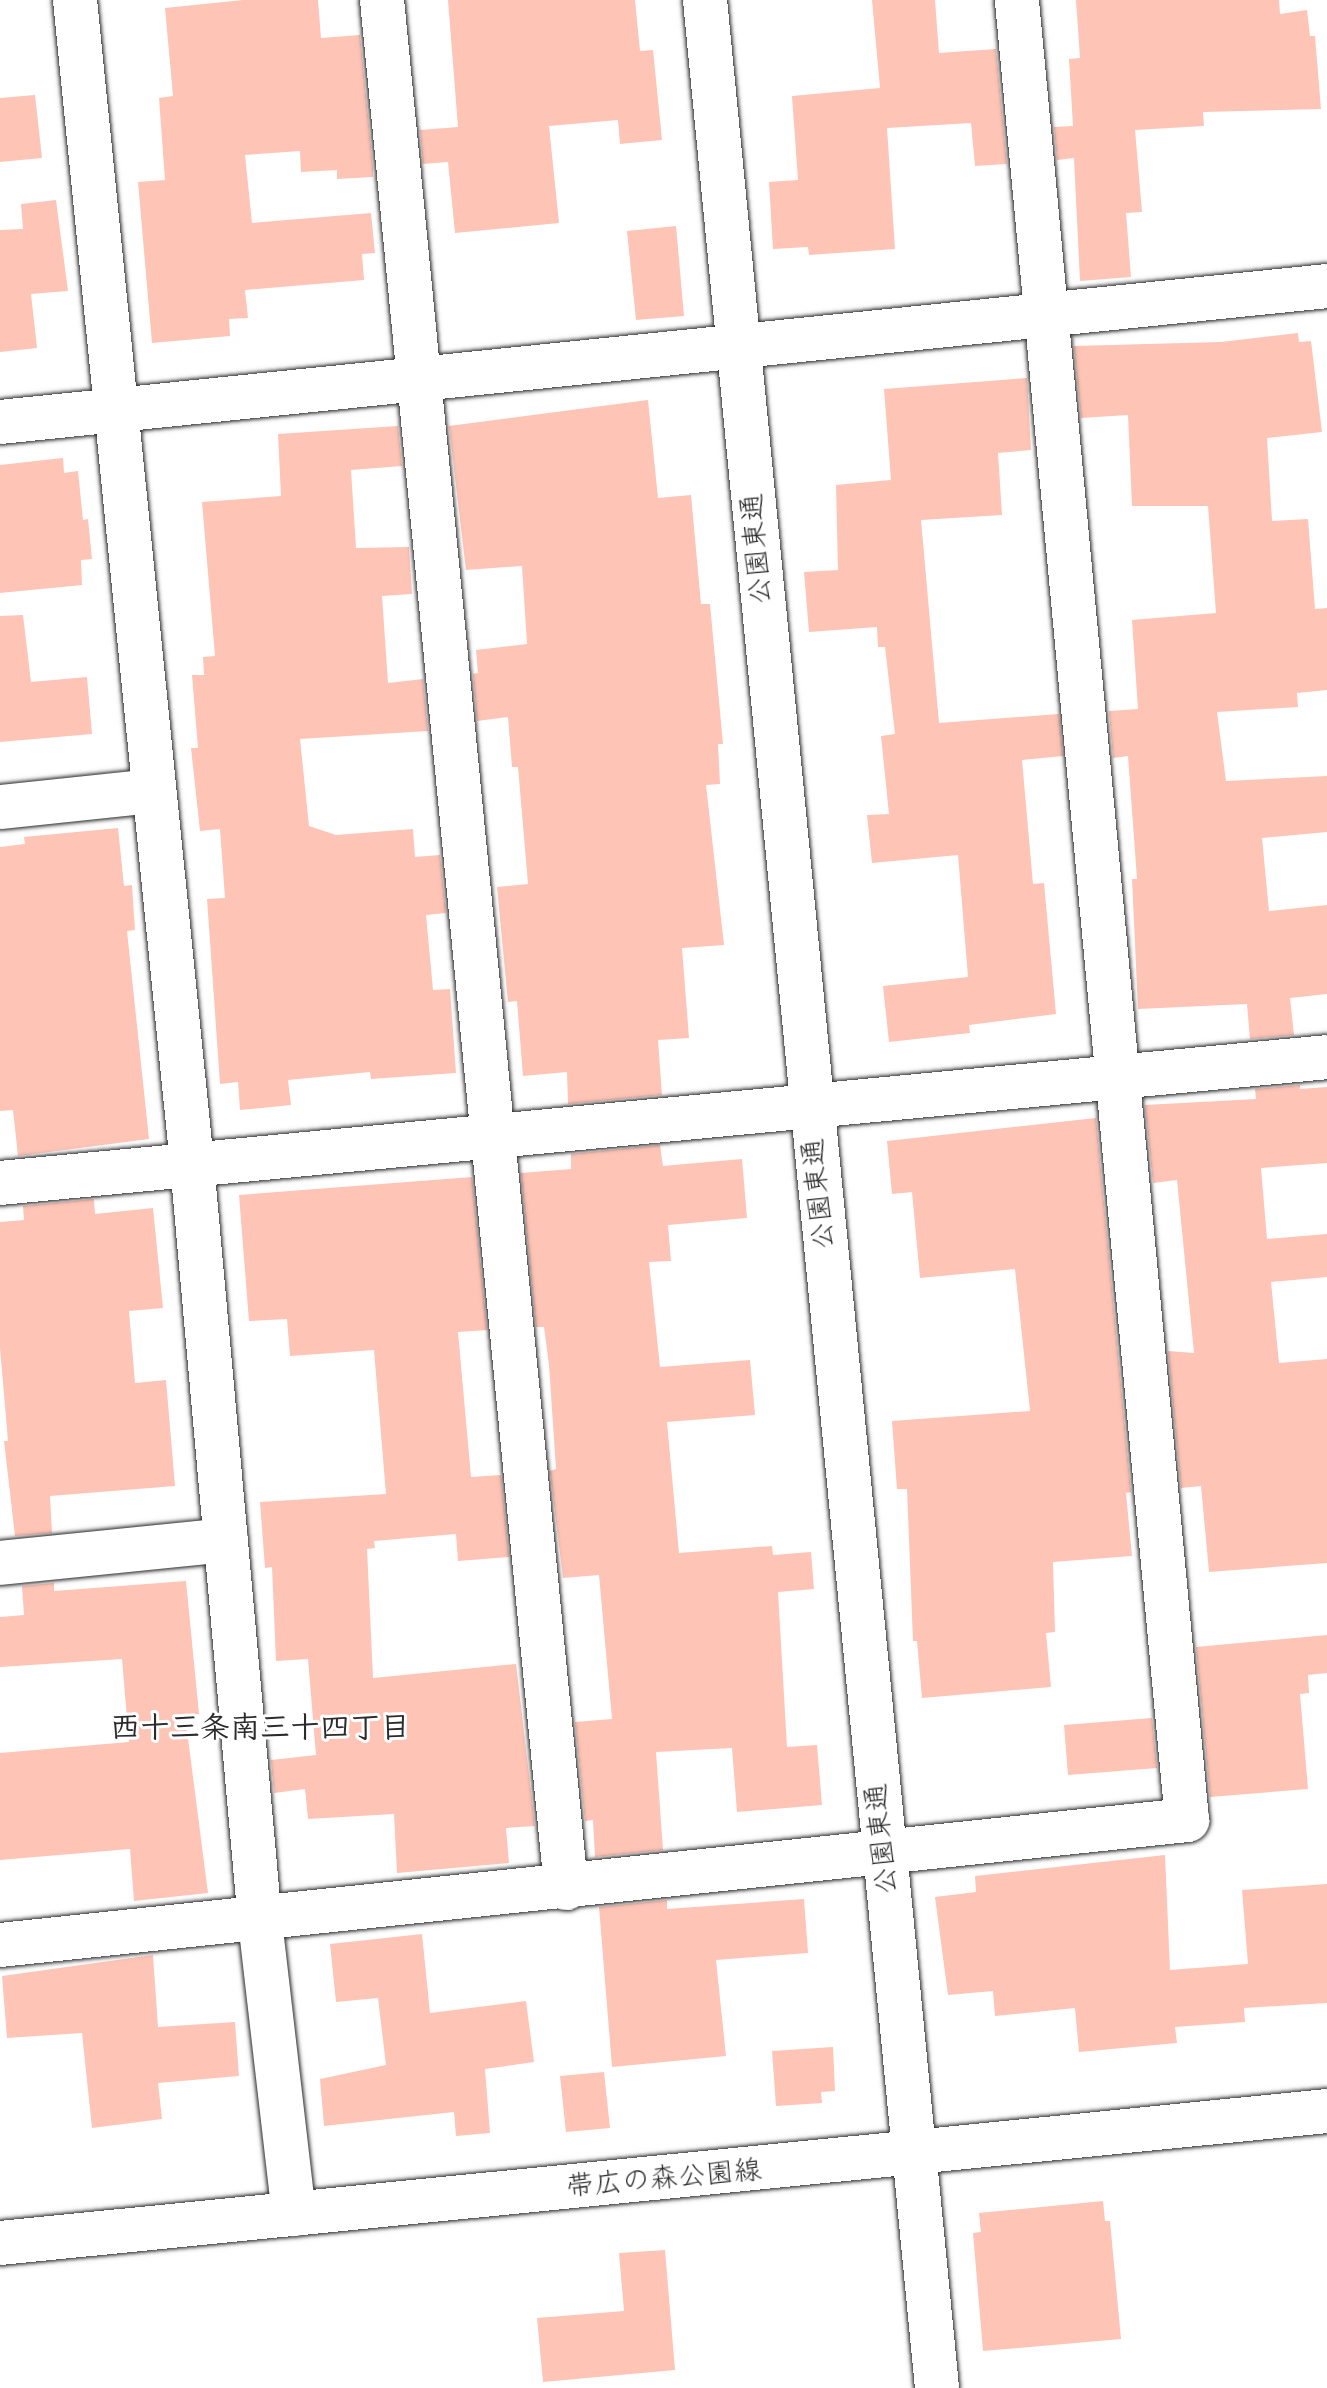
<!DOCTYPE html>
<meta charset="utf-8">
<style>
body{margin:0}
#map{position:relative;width:1327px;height:2388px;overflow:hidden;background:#fff;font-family:"Architects Daughter","Klee One",sans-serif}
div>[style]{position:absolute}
.building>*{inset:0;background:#fec4b6}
.roads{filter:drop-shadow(0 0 2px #2b2b2b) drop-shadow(0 0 2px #2b2b2b)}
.street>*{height:44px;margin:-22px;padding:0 22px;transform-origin:22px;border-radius:22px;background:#fff}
.secondary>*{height:44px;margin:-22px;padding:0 22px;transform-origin:22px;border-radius:22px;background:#fff}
span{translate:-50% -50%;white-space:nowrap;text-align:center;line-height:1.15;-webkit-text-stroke:6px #fff;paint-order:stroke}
.street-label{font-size:28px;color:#2b2b2b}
.neighbourhood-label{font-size:30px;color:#2b2b2b;font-weight:700}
</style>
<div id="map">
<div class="building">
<i style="clip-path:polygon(243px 0,318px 0,321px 38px,360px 35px,373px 167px,373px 177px,337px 179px,337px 170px,301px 172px,300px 151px,245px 155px,252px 223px,371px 213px,375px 253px,362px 254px,364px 280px,245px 290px,248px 318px,229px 319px,230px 336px,152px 343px,138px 182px,165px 180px,159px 98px,173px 96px,165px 8px)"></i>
<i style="clip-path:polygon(448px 0,635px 0,640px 51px,653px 50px,662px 140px,620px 144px,618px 120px,549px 126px,559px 223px,455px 233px,448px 162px,423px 164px,420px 130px,458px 127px)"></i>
<i style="clip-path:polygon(872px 0,935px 0,939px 53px,996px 49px,1007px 164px,975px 166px,971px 123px,887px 128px,895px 249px,809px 255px,808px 247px,773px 249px,769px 182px,798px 180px,792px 96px,880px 88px)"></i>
<i style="clip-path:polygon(1076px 0,1279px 0,1280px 14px,1307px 10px,1310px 36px,1315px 36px,1321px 109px,1203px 112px,1204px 126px,1135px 130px,1142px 212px,1126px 213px,1131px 277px,1080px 281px,1074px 158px,1057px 160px,1054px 127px,1073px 126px,1069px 59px,1080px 58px)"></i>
<i style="clip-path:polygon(35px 95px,42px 158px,0 162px,0 98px)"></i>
<i style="clip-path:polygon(56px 200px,68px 291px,31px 294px,37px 348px,0 352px,0 230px,23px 229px,21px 204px)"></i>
<i style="clip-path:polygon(676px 226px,684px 316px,636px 320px,627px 231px)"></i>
<i style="clip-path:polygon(1298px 333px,1299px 342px,1311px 341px,1322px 432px,1267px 438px,1272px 521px,1308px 519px,1315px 609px,1327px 608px,1327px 690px,1297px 693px,1298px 707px,1217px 712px,1226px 781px,1327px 776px,1327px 832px,1262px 838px,1269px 911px,1327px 905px,1327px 994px,1290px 998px,1294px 1035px,1250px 1039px,1247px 1004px,1138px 1009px,1132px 879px,1137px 879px,1128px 756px,1113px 758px,1109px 711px,1138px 709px,1132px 620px,1216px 613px,1208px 506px,1132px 506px,1128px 415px,1081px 418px,1074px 346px,1221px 342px)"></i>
<i style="clip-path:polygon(1027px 378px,1031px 450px,998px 453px,1002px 515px,921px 520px,939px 723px,1059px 714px,1063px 756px,1022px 760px,1033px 884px,1044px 883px,1056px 1014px,969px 1025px,970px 1033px,889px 1042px,883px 986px,968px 977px,958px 855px,872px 863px,867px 815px,889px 814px,881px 736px,895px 734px,885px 647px,878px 647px,877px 627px,809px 632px,804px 572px,838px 570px,836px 485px,891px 480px,884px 389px)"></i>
<i style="clip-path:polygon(648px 400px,658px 498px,691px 495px,701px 604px,710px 604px,723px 744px,718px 744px,720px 784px,706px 785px,724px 945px,682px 948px,689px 1038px,658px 1040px,662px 1095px,568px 1104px,567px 1072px,523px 1076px,517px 1001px,508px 1002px,497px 887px,528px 884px,518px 767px,512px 767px,508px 717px,477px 721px,473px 674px,478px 673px,476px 650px,527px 644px,522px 566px,466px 570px,449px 426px)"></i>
<i style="clip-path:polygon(398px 426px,402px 466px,351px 470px,356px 548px,409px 547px,412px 594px,382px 596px,388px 683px,423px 679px,428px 731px,300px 739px,309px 826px,336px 835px,413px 829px,415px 857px,440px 855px,446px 913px,426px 915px,433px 990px,450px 989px,456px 1073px,371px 1079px,370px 1072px,288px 1080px,291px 1105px,240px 1110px,238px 1082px,220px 1084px,207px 899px,225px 898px,220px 829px,200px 831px,191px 748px,198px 748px,192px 675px,204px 675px,203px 657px,215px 656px,202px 502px,281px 496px,278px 434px)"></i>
<i style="clip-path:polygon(63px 458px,64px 473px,78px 471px,83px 520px,88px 519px,92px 559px,81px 560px,82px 585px,0 593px,0 465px)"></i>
<i style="clip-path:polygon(23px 615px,31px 682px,87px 677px,92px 734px,0 742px,0 616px)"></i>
<i style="clip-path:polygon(118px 828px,124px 886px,132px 885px,135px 930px,127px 931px,149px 1139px,18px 1156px,13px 1110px,0 1111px,0 847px,25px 844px,24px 837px)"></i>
<i style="clip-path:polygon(1300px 1085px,1300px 1089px,1327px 1087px,1327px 1163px,1261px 1168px,1267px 1239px,1327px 1234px,1327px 1277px,1271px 1282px,1279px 1363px,1327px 1359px,1327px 1563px,1209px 1572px,1201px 1486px,1181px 1488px,1168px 1351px,1194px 1353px,1177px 1180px,1153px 1183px,1145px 1105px,1256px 1099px,1255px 1089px)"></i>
<i style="clip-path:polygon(1096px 1118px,1131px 1492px,1126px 1493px,1132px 1556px,1053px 1562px,1055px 1632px,1046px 1633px,1051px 1687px,922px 1698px,917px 1641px,913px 1641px,907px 1489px,897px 1489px,892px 1421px,1030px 1411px,1015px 1269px,920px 1278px,912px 1192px,892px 1194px,887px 1141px)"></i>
<i style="clip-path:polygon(660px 1145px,663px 1166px,742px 1159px,747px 1218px,668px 1225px,671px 1261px,649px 1262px,660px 1367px,750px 1360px,755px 1415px,667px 1422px,679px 1553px,772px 1546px,773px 1555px,811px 1552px,814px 1589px,778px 1592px,787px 1747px,817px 1745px,822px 1805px,737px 1812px,732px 1748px,656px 1752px,663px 1850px,595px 1857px,593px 1820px,585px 1821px,575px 1722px,612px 1719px,599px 1575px,563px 1578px,550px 1471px,556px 1469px,549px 1365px,544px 1327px,536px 1327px,521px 1173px,571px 1169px,571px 1154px)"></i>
<i style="clip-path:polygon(472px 1177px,487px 1330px,458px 1332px,471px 1477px,501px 1475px,509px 1557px,458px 1561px,456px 1534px,374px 1541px,375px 1548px,367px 1549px,373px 1678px,516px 1664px,535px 1826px,506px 1828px,509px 1863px,397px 1873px,394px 1814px,308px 1819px,305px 1789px,274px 1793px,271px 1760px,316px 1755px,308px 1659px,276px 1661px,272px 1567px,265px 1568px,260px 1502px,386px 1494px,374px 1350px,290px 1356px,287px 1319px,249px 1321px,239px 1195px)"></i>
<i style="clip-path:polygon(94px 1199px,95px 1214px,153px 1208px,163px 1308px,129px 1311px,135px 1383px,166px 1380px,175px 1486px,50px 1496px,52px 1533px,15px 1536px,4px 1441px,8px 1441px,0 1348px,0 1222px,24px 1220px,23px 1206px)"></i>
<i style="clip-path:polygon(186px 1581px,199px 1714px,185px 1715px,208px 1893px,134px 1901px,130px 1849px,0 1860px,0 1753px,129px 1742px,122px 1659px,0 1667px,0 1617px,24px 1615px,22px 1586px,54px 1583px,54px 1591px)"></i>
<i style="clip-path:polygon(1327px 1635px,1327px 1673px,1308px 1675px,1309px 1693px,1300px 1694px,1308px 1789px,1210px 1797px,1196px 1647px)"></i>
<i style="clip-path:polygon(1152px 1718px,1157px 1768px,1068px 1775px,1064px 1725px)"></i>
<i style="clip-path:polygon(1165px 1855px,1170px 1970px,1248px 1964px,1242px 1890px,1327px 1884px,1327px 2003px,1244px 2008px,1245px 2022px,1175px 2027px,1177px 2043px,1079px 2052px,1075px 2008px,995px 2016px,993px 1991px,948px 1995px,935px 1897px,976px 1892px,975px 1876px)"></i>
<i style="clip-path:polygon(804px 1899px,808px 1953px,716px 1960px,726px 2056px,612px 2067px,599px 1907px,667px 1900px,667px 1909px)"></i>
<i style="clip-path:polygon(422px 1934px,430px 2013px,526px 2001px,534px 2062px,485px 2069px,490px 2133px,456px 2136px,454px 2112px,324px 2126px,320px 2079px,386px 2065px,378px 1998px,336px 2002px,330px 1944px)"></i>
<i style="clip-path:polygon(153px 1955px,158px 2027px,235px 2022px,239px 2076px,158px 2083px,162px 2119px,92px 2128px,82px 2033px,7px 2038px,2px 1976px)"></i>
<i style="clip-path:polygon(833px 2047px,835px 2091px,821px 2092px,822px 2103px,776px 2106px,772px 2051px)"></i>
<i style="clip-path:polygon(604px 2072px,610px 2128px,566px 2132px,560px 2076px)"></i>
<i style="clip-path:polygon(1103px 2201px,1105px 2221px,1110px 2221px,1121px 2339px,983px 2351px,973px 2233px,981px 2232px,979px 2213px)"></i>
<i style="clip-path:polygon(665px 2250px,675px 2370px,543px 2382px,537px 2318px,624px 2311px,619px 2253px)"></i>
</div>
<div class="roads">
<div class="street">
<i style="left:75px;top:0;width:1170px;rotate:84.26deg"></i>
<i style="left:192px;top:1164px;width:760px;rotate:84.87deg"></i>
<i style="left:260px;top:1921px;width:295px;rotate:83.4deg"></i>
<i style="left:382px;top:0;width:1897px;rotate:84.43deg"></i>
<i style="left:0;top:422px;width:1334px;rotate:-5.85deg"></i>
<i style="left:0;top:807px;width:152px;rotate:-6deg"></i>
<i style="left:0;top:1183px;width:1333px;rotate:-5.42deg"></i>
<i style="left:0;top:1563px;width:227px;rotate:-5.8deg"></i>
<i style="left:0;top:1945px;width:1194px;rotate:-6.01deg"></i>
<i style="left:1187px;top:1820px;width:1828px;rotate:-95.34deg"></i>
</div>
<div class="secondary">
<i style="left:705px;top:0;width:2399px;rotate:84.45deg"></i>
<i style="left:0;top:2243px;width:1334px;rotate:-5.68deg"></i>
</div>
</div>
<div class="street-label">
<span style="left:757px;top:549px;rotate:-95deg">公園東通</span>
<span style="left:819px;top:1194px;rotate:-96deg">公園東通</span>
<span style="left:882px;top:1839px;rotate:-96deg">公園東通</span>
<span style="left:664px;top:2179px;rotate:-5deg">帯広の森公園線</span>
</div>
<div class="neighbourhood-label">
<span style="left:260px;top:1728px">西十三条南三十四丁目</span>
</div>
</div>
